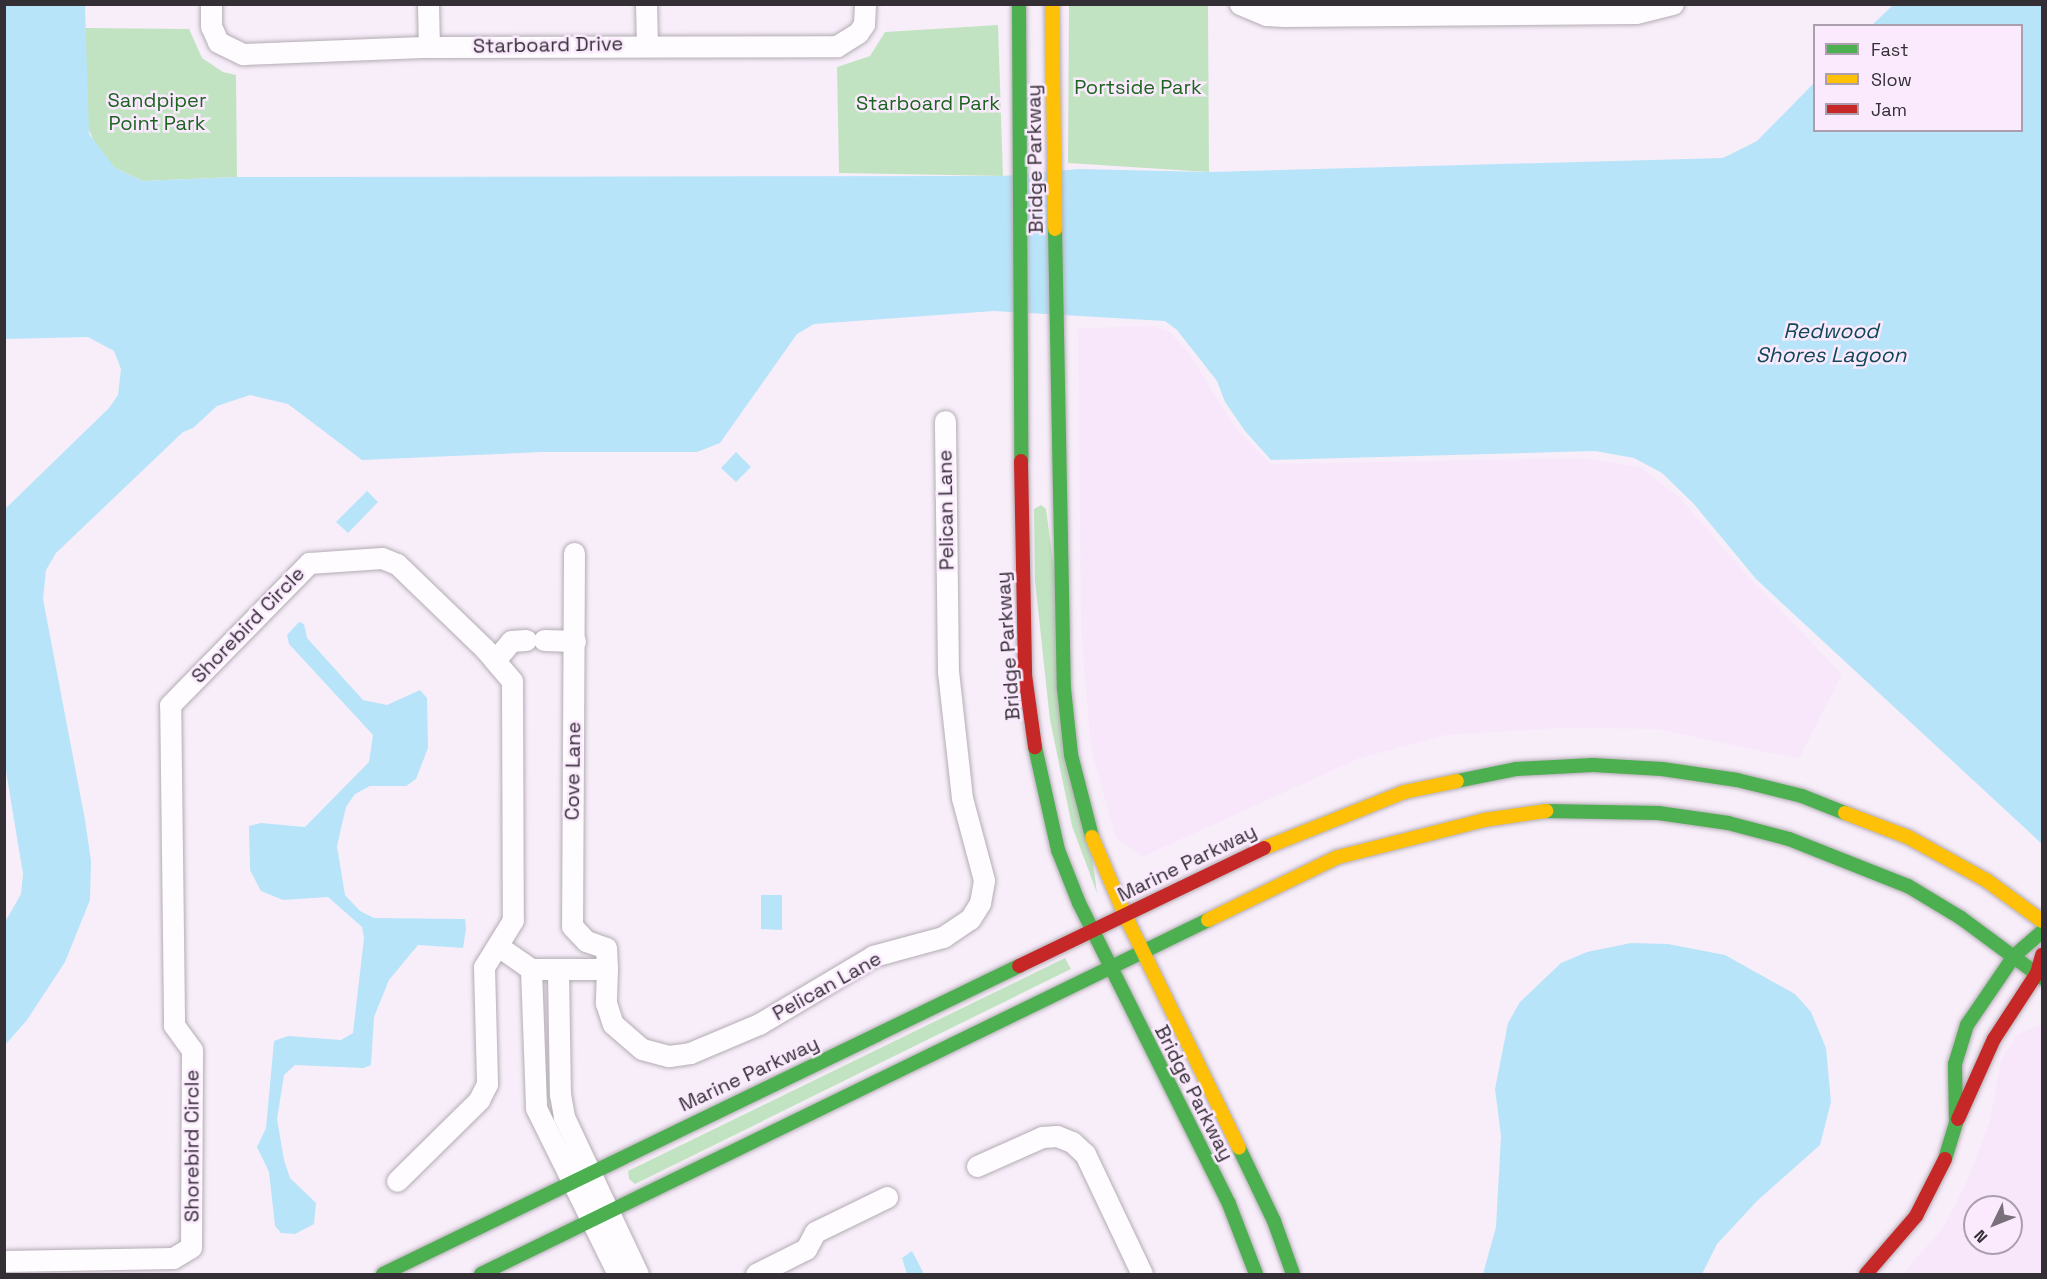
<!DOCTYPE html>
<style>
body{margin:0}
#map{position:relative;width:2047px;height:1279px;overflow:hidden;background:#f8eefa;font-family:"Space Grotesk",sans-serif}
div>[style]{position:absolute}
.built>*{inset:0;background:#f8e7fb}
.green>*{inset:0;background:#c2e3c2}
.water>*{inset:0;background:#b8e4f9}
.roads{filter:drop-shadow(0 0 2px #b3acb4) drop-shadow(0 0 2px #b3acb4)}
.street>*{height:21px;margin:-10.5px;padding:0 10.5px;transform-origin:10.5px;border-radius:10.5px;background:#fefcfe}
.fast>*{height:14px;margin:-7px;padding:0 7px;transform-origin:7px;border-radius:7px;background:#4caf50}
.slow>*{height:14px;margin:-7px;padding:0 7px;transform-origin:7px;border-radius:7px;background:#ffc107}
.jam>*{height:14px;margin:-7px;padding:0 7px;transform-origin:7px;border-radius:7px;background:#c62828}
span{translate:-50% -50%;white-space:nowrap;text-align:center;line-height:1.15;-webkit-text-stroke:5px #fbeafe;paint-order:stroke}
.street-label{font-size:20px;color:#342e35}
.park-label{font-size:20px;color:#1c6420}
.water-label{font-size:21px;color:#104858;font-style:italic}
.frame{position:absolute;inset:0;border:6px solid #342e35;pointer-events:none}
.legend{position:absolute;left:1813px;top:24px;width:210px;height:108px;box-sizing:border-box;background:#fbeafe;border:2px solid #ab9fae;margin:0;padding:8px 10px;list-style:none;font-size:18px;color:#342e35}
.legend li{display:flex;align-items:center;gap:12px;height:30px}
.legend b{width:30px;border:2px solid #ab9fae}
.north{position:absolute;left:1963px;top:1195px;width:60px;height:60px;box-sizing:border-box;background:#fbeafe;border:2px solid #ab9fae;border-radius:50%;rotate:227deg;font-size:16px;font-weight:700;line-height:24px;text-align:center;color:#342e35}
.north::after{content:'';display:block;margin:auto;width:21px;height:27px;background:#79717a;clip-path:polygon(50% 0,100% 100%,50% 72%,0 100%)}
</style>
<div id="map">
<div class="built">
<i style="clip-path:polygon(1151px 326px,1169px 331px,1189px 353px,1235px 427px,1270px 464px,1581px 458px,1640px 467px,1681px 499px,1744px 572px,1842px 674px,1799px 759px,1657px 729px,1560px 728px,1446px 735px,1360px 758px,1142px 857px,1116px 838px,1091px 749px,1081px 631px,1078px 328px)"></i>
<i style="clip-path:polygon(evenodd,2042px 1024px,2042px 1274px,1902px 1274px,1943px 1228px,1968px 1179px,1990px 1120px,2001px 1061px,2017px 1034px,2042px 1024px,1975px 1207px,2011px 1207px,2011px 1243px,1975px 1243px,1975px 1207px)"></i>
</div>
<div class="green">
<i style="clip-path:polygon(1069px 5px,1208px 5px,1209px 172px,1068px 163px)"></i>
<i style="clip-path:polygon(998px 25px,1003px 176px,839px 173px,837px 67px,870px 56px,885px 32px)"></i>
<i style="clip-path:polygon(85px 28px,189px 29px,202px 58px,223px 72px,236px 75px,237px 177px,143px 181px,115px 168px,98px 150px,87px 126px)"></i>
<i style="clip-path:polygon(1041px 505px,1046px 509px,1097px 893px,1072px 826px,1050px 720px,1035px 581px,1034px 509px)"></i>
<i style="clip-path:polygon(1065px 958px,1071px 969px,635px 1184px,629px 1179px,628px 1171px)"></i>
</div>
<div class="water">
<i style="clip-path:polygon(5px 5px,85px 5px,89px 134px,115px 168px,143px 181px,237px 177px,1003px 176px,1079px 169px,1209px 172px,1723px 158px,1757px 141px,1814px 83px,1814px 130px,2022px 130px,2022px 26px,1872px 25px,1893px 5px,2042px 5px,2042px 844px,1756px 579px,1693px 503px,1662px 473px,1634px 458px,1595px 451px,1271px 460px,1245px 431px,1225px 402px,1217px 381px,1177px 330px,1165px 321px,994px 311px,814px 324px,797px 334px,720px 443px,697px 452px,542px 452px,362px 460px,288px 404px,250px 395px,217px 406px,193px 428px,183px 432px,56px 553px,46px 570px,43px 599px,85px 820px,91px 861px,90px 900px,65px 962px,27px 1020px,5px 1045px,5px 922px,21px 894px,23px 874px,5px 765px,5px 509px,109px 408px,118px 395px,121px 369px,114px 351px,88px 337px,5px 339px)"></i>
<i style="clip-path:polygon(736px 452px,751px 467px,736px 482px,721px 468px)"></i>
<i style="clip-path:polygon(367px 491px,378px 502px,348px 533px,336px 522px)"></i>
<i style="clip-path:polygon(299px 622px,304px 624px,307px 638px,363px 700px,387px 705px,420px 690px,427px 698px,428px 748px,416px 779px,406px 786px,370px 786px,355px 794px,346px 807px,337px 846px,345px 895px,360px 911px,374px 918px,465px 919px,466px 929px,463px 948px,418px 945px,389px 980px,374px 1017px,371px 1065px,363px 1068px,295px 1065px,284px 1075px,277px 1119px,284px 1160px,290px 1178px,316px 1203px,314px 1224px,295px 1234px,281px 1233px,275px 1226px,269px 1172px,257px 1147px,266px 1128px,274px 1041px,288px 1036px,341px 1040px,353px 1033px,364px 938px,362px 927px,328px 897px,283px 900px,261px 891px,250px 870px,249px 826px,261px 823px,305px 827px,369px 762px,373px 735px,289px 644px,287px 635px)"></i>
<i style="clip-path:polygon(761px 895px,782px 895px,782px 930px,761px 929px)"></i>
<i style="clip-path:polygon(1631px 943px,1668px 944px,1725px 955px,1795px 994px,1811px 1012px,1826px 1048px,1831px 1102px,1820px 1145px,1758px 1200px,1717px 1244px,1702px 1274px,1483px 1274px,1496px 1227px,1501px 1136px,1495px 1089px,1508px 1023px,1520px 1002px,1561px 963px,1587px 952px)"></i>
<i style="clip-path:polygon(912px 1251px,924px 1274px,907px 1274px,902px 1258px)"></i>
</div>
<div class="roads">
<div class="street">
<i style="left:211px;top:4px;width:22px;rotate:90deg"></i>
<i style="left:211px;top:26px;width:17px;rotate:66deg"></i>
<i style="left:218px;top:42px;width:28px;rotate:26deg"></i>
<i style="left:243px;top:54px;width:186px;rotate:-2.2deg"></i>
<i style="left:429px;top:47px;width:408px;rotate:-0.1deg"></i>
<i style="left:837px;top:46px;width:25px;rotate:-32deg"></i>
<i style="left:858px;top:33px;width:11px;rotate:-56deg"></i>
<i style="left:864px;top:24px;width:20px;rotate:-87deg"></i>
<i style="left:428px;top:4px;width:43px;rotate:88.7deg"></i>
<i style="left:646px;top:4px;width:40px;rotate:88.6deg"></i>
<i style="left:1240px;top:4px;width:28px;rotate:23deg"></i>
<i style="left:1266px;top:15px;width:18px;rotate:3deg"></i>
<i style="left:1284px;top:16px;width:352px;rotate:-0.5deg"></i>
<i style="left:1636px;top:13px;width:38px;rotate:-14deg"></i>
<i style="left:574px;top:553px;width:373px;rotate:90.3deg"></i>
<i style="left:572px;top:926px;width:21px;rotate:47deg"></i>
<i style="left:586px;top:941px;width:21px;rotate:19deg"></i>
<i style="left:606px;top:948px;width:21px;rotate:87deg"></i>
<i style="left:544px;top:640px;width:31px;rotate:2deg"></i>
<i style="left:496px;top:659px;width:23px;rotate:-50deg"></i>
<i style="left:511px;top:641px;width:15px;rotate:-4deg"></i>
<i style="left:498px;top:946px;width:40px;rotate:34.9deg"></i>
<i style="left:531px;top:969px;width:76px"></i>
<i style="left:607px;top:969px;width:34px;rotate:92deg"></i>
<i style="left:606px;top:1003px;width:22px;rotate:72deg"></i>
<i style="left:613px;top:1024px;width:38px;rotate:41deg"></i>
<i style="left:642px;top:1049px;width:28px;rotate:15deg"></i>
<i style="left:669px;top:1056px;width:21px;rotate:-8deg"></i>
<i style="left:690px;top:1053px;width:75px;rotate:-22.8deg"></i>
<i style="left:759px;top:1024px;width:133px;rotate:-30.8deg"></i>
<i style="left:873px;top:956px;width:73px;rotate:-15.2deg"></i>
<i style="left:943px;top:937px;width:32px;rotate:-34deg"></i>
<i style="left:970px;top:919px;width:19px;rotate:-58deg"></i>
<i style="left:980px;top:903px;width:23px;rotate:-80deg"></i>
<i style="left:984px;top:880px;width:85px;rotate:-105deg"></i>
<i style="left:962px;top:798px;width:127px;rotate:-96.3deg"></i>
<i style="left:948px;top:672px;width:251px;rotate:-90.7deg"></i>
<i style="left:531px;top:969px;width:139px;rotate:87.9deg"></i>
<i style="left:536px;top:1108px;width:185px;rotate:63.7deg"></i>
<i style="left:558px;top:971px;width:123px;rotate:89.1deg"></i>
<i style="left:560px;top:1094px;width:23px;rotate:80deg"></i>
<i style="left:564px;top:1117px;width:174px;rotate:64.8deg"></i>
<i style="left:977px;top:1166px;width:71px;rotate:-24deg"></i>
<i style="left:1042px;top:1137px;width:15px;rotate:-4deg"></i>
<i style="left:1057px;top:1136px;width:16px;rotate:22deg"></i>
<i style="left:1072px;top:1142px;width:18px;rotate:43deg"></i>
<i style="left:1085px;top:1154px;width:133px;rotate:64.6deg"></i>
<i style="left:4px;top:1261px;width:169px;rotate:-1deg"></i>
<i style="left:173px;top:1258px;width:21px;rotate:-31deg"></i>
<i style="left:191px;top:1247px;width:197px;rotate:-89.7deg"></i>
<i style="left:192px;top:1050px;width:31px;rotate:-126deg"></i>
<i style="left:174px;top:1025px;width:8px;rotate:-90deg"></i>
<i style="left:174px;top:1017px;width:312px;rotate:-90.7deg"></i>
<i style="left:170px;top:705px;width:199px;rotate:-45.6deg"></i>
<i style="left:309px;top:563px;width:73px;rotate:-3.9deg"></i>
<i style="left:382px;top:558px;width:16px;rotate:22deg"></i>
<i style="left:397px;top:564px;width:122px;rotate:44deg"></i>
<i style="left:485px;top:649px;width:42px;rotate:49.8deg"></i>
<i style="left:512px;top:681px;width:239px;rotate:89.8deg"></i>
<i style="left:513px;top:920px;width:55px;rotate:121.7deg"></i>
<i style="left:484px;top:967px;width:117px;rotate:88.5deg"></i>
<i style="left:487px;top:1084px;width:18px;rotate:117deg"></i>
<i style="left:479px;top:1100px;width:115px;rotate:135.4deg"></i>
<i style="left:756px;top:1274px;width:56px;rotate:-26.6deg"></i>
<i style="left:806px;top:1249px;width:19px;rotate:-62deg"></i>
<i style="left:815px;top:1232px;width:80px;rotate:-25.9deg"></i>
</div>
<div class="fast">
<i style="left:1019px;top:4px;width:457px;rotate:89.7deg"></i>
<i style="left:1055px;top:229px;width:460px;rotate:88.9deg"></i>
<i style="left:1064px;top:689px;width:66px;rotate:83.9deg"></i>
<i style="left:1071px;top:755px;width:85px;rotate:75.6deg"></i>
<i style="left:1035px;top:747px;width:106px;rotate:77.4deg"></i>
<i style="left:1058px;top:850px;width:57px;rotate:68.4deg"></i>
<i style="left:1079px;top:903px;width:336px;rotate:63.5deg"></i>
<i style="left:1229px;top:1204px;width:75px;rotate:68.9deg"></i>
<i style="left:1457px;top:781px;width:60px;rotate:-11.5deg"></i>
<i style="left:1516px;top:769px;width:77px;rotate:-3deg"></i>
<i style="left:1593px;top:765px;width:69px;rotate:3.3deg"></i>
<i style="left:1662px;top:769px;width:76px;rotate:8.3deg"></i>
<i style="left:1737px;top:780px;width:67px;rotate:13.8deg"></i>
<i style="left:1802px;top:796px;width:46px;rotate:21.6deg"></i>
<i style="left:1546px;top:811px;width:112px;rotate:1deg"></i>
<i style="left:1658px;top:813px;width:71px;rotate:8.1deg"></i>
<i style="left:1728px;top:823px;width:63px;rotate:14.7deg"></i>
<i style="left:1789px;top:839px;width:128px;rotate:21.6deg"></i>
<i style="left:1908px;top:886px;width:62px;rotate:31.1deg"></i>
<i style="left:1961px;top:918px;width:101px;rotate:36.5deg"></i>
<i style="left:1239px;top:1148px;width:81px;rotate:64.4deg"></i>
<i style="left:1274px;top:1221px;width:56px;rotate:70.3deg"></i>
<i style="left:1945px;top:1159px;width:38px;rotate:-73deg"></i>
<i style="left:1956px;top:1123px;width:59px;rotate:-91deg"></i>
<i style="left:1955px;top:1064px;width:41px;rotate:-72.9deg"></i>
<i style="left:1967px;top:1025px;width:83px;rotate:-55.7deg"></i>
<i style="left:2014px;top:956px;width:37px;rotate:-41deg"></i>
<i style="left:383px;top:1274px;width:707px;rotate:-25.84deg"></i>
<i style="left:481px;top:1274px;width:809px;rotate:-25.96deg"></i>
</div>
<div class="slow">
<i style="left:1052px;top:4px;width:225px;rotate:89.2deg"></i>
<i style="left:1845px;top:813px;width:67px;rotate:20.9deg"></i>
<i style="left:1908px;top:837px;width:89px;rotate:28.9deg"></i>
<i style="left:1986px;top:880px;width:69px;rotate:36.2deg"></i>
<i style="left:1092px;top:837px;width:85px;rotate:67.1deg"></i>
<i style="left:1125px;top:915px;width:259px;rotate:63.9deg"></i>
<i style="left:1264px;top:848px;width:151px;rotate:-21.8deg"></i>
<i style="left:1404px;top:792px;width:54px;rotate:-11.7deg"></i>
<i style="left:1208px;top:920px;width:144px;rotate:-25.9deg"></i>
<i style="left:1338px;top:857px;width:151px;rotate:-14.2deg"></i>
<i style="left:1484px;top:820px;width:63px;rotate:-8.3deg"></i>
</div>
<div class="jam">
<i style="left:1021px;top:461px;width:214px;rotate:88.9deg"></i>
<i style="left:1025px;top:675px;width:73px;rotate:82.1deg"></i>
<i style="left:1019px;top:966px;width:272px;rotate:-25.7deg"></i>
<i style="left:1958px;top:1119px;width:88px;rotate:-65.8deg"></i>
<i style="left:1994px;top:1039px;width:79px;rotate:-56.9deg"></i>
<i style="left:2037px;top:973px;width:19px;rotate:-74deg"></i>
<i style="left:1866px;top:1274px;width:77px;rotate:-49.2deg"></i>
<i style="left:1916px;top:1216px;width:64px;rotate:-63deg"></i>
</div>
</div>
<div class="street-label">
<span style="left:548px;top:45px;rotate:-1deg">Starboard Drive</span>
<span style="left:1035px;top:159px;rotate:-91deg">Bridge Parkway</span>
<span style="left:946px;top:510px;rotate:-91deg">Pelican Lane</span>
<span style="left:248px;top:625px;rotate:-46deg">Shorebird Circle</span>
<span style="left:1008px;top:646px;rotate:-94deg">Bridge Parkway</span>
<span style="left:573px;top:771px;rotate:-89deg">Cove Lane</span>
<span style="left:1187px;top:863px;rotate:-26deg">Marine Parkway</span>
<span style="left:827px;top:986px;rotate:-29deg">Pelican Lane</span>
<span style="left:749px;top:1074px;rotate:-25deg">Marine Parkway</span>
<span style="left:1194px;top:1093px;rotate:63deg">Bridge Parkway</span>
<span style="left:192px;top:1146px;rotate:-90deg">Shorebird Circle</span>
</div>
<div class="park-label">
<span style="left:1138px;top:87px">Portside Park</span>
<span style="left:157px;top:112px">Sandpiper<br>Point Park</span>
<span style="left:928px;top:103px">Starboard Park</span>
</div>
<div class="water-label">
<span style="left:1831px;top:343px">Redwood<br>Shores Lagoon</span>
</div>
<div class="frame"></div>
<ul class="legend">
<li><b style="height:8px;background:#4caf50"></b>Fast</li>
<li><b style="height:8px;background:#ffc107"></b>Slow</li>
<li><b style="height:8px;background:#c62828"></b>Jam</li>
</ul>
<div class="north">N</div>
</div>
